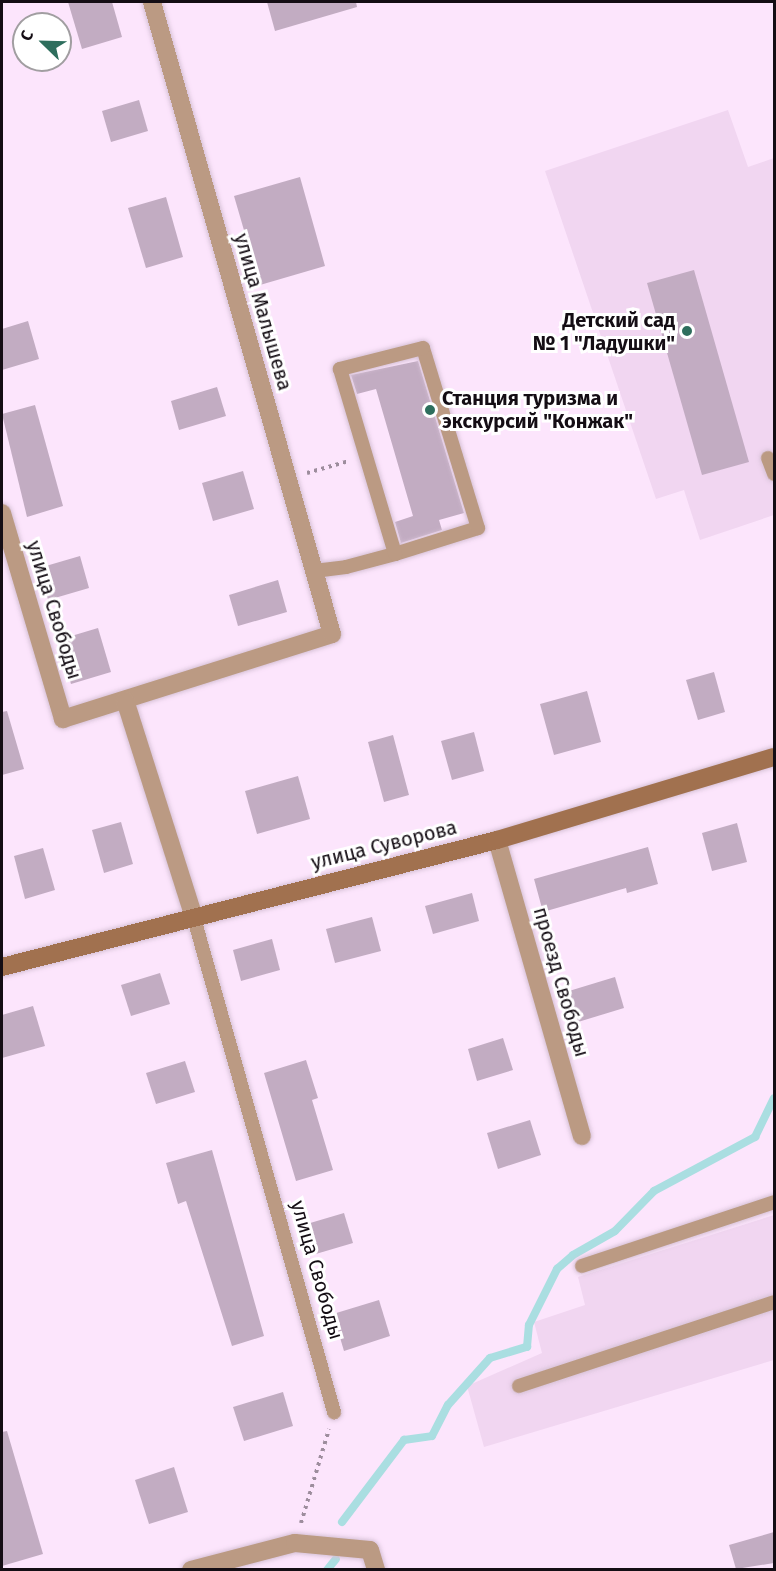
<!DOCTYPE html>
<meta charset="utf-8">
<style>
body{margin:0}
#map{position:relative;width:776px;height:1571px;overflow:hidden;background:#fce5fc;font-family:"Fira Sans",sans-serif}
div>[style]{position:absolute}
.built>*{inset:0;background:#f1d6f1}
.stream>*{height:8px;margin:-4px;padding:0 4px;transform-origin:4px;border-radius:4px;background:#aadee1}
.building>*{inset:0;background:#c2acc2}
.path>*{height:4px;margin-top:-2px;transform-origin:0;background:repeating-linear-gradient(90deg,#9d8d9d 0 3px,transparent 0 7.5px)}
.roads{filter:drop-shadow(0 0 2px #d7c2d7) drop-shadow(0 0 2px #d7c2d7)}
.lane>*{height:14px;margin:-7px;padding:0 7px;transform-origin:7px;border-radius:7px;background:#bb9a83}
.street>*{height:18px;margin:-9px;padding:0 9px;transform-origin:9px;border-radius:9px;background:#bb9a83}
.secondary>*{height:18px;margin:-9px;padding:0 9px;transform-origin:9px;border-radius:9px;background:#a1714f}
.dots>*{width:16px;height:16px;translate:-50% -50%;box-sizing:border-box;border:3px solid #fff;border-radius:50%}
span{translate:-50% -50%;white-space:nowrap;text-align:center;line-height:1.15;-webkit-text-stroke:6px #fff;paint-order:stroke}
.street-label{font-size:20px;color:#140d14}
.poi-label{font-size:20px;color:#140d14;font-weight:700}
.right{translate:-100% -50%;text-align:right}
.left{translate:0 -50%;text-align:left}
.frame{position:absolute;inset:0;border:3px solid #140d14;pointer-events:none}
.north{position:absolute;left:12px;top:12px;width:60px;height:60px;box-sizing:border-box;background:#fff;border:2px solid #a19ea1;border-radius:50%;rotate:293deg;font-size:16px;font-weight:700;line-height:24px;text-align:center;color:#140d14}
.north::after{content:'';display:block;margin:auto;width:21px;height:27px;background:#2e6e5d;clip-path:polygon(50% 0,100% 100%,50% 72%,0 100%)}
</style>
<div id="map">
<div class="built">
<i style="clip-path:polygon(728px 110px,748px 167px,774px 158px,774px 515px,700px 540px,684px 490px,656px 499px,545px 171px)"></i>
<i style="clip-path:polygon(774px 1215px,774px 1360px,484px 1447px,467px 1386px,542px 1353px,534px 1322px,585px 1305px,578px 1277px)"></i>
</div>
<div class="stream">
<i style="left:342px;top:1522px;width:103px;rotate:-52.9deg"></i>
<i style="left:404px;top:1440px;width:28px;rotate:-8deg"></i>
<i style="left:432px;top:1436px;width:35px;rotate:-63deg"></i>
<i style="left:448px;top:1405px;width:63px;rotate:-48.2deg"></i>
<i style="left:490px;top:1358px;width:39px;rotate:-17deg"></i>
<i style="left:527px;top:1347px;width:22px;rotate:-85deg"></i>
<i style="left:529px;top:1325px;width:63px;rotate:-63.4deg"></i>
<i style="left:557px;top:1269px;width:21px;rotate:-41deg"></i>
<i style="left:573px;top:1255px;width:48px;rotate:-29.7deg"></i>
<i style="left:615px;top:1231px;width:56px;rotate:-45.7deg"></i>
<i style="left:654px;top:1191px;width:115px;rotate:-28.1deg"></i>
<i style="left:755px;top:1137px;width:43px;rotate:-64deg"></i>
<i style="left:327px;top:1570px;width:14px;rotate:-51deg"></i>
</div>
<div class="building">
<i style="clip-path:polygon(68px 2px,112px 2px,122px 37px,82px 49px)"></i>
<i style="clip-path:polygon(267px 2px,356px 2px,357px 7px,275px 31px)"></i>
<i style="clip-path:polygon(139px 100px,148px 131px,111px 142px,102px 111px)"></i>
<i style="clip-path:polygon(300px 177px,325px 266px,260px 285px,234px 196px)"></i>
<i style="clip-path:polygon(166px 197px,183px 257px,146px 268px,128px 208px)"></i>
<i style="clip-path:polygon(694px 270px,749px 462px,702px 475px,647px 283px)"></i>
<i style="clip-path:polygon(28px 321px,39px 359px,2px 370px,2px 329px)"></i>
<i style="clip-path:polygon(418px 361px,464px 513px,439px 520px,442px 530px,401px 543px,395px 522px,413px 516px,376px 389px,357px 394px,351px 375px)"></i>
<i style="clip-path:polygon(217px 387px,226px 416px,179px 430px,171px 401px)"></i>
<i style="clip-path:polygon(35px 405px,63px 506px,27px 517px,2px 414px)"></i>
<i style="clip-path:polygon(243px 471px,254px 509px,213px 521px,202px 483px)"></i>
<i style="clip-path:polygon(80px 556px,89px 588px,48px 600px,39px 568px)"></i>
<i style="clip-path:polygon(278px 580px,287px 612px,238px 626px,229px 595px)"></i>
<i style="clip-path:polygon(98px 628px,111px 672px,71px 684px,58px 640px)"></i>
<i style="clip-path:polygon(714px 672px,725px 712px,698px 720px,686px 680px)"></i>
<i style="clip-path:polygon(587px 691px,601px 742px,554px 755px,540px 704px)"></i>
<i style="clip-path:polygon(7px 711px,24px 769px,2px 775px,2px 712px)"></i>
<i style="clip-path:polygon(474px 732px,484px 771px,452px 780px,441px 741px)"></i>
<i style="clip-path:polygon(393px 735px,409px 795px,384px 802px,368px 742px)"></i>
<i style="clip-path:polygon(298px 776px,310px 819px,257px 834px,245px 791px)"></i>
<i style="clip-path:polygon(121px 822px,133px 864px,104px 873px,92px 830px)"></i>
<i style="clip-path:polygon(737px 823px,747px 862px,712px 871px,702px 833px)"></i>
<i style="clip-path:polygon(648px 847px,658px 884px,627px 893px,626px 888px,543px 912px,534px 879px)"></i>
<i style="clip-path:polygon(43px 848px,55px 890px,25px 899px,14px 856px)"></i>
<i style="clip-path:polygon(472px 893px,479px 921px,433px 934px,425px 906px)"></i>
<i style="clip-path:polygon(372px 917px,381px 951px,335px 963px,326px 929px)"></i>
<i style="clip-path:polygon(272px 939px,280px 970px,241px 981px,233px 950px)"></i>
<i style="clip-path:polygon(160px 973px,170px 1004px,131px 1016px,121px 985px)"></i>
<i style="clip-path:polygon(615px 977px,624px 1008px,578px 1022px,569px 991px)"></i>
<i style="clip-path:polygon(33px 1006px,45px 1046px,2px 1058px,2px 1015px)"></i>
<i style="clip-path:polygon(503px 1038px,513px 1070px,477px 1081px,468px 1049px)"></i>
<i style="clip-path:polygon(306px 1060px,318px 1098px,312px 1100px,333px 1170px,296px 1181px,264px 1073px)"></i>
<i style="clip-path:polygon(185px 1061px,195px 1092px,156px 1104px,146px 1073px)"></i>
<i style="clip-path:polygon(530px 1120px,541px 1155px,498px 1169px,487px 1133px)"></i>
<i style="clip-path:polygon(212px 1150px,264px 1336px,232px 1346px,186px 1201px,178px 1204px,166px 1163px)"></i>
<i style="clip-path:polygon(344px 1213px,353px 1243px,309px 1256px,300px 1226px)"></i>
<i style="clip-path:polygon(379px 1300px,390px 1336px,344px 1351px,333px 1314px)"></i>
<i style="clip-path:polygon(283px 1392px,293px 1426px,244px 1441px,233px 1407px)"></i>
<i style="clip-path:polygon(7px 1431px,43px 1554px,2px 1566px,2px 1432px)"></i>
<i style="clip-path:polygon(174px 1467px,188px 1512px,149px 1524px,135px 1480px)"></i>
<i style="clip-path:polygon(774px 1532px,774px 1563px,736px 1569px,729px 1545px)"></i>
</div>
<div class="path">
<i style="left:307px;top:473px;width:44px;rotate:-15.9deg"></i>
<i style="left:301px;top:1523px;width:98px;rotate:-73.4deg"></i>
</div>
<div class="roads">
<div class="lane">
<i style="left:768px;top:458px;width:17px;rotate:69deg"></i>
<i style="left:314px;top:571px;width:32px;rotate:-7deg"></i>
<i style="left:346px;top:567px;width:51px;rotate:-14.9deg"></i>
<i style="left:395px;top:554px;width:87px;rotate:-17.4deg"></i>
<i style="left:478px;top:528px;width:188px;rotate:-107deg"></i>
<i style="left:423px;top:348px;width:86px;rotate:165.8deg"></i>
<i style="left:340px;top:369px;width:193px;rotate:73.4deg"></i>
<i style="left:193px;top:915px;width:517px;rotate:74.16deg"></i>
<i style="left:582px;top:1266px;width:202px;rotate:-18.4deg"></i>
<i style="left:519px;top:1386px;width:268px;rotate:-18.2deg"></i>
</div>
<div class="street">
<i style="left:2px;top:513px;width:215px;rotate:73.5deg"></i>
<i style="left:63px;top:719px;width:282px;rotate:-17.5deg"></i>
<i style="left:332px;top:634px;width:657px;rotate:-105.9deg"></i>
<i style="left:125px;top:700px;width:225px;rotate:72.4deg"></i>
<i style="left:497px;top:840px;width:308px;rotate:74deg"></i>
<i style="left:191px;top:1570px;width:107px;rotate:-14.6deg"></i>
<i style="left:295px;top:1543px;width:75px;rotate:5.3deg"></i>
<i style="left:370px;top:1550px;width:21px;rotate:73deg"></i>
</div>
<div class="secondary">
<i style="left:2px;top:967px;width:511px;rotate:-14.39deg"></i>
<i style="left:497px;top:840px;width:289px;rotate:-16.7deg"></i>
</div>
</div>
<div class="dots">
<i style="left:687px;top:331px;background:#2e6e5d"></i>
<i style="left:430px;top:410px;background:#2e6e5d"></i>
</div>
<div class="street-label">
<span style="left:263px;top:312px;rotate:74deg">улица Малышева</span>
<span style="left:54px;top:610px;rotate:73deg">улица Свободы</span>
<span style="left:384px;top:845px;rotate:-14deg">улица Суворова</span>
<span style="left:561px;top:982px;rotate:74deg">проезд Свободы</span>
<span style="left:317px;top:1270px;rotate:74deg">улица Свободы</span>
</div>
<div class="poi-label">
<span class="right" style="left:675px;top:332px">Детский сад<br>№ 1 "Ладушки"</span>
<span class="left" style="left:442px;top:410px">Станция туризма и<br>экскурсий "Конжак"</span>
</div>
<div class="frame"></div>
<div class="north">С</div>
</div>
